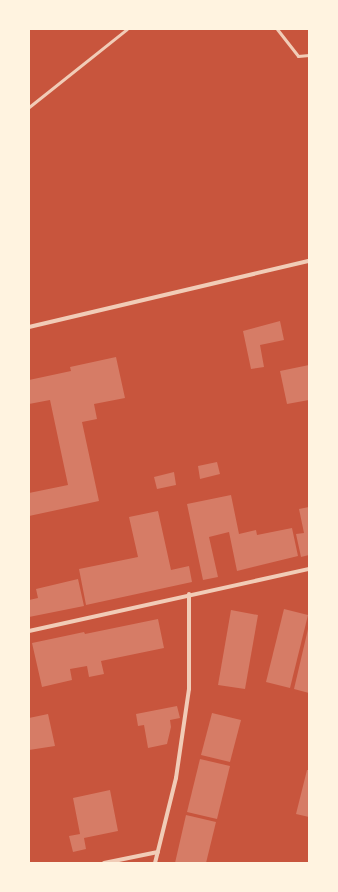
<!DOCTYPE html>
<style>
body{margin:0}
#map{position:relative;width:338px;height:892px;overflow:hidden;background:#c8553d;font-family:Helvetica,sans-serif}
div>[style]{position:absolute}
.building>*{inset:0;background:#d67c66}
.service>*{height:3px;margin:-1.5px;padding:0 1.5px;transform-origin:1.5px;border-radius:1.5px;background:#f1ccb7}
.minor>*{height:4px;margin:-2px;padding:0 2px;transform-origin:2px;border-radius:2px;background:#f1ccb7}
span{translate:-50% -50%;white-space:nowrap;text-align:center;line-height:1.15;-webkit-text-stroke:3.5px #fff3e0;paint-order:stroke}
.frame{position:absolute;inset:0;border:30px solid #fff3e0;pointer-events:none}
</style>
<div id="map">
<div class="building">
<i style="clip-path:polygon(280px 321px,284px 340px,260px 345px,264px 367px,251px 369px,243px 331px)"></i>
<i style="clip-path:polygon(116px 357px,125px 398px,94px 404px,97px 419px,82px 422px,99px 501px,29px 516px,29px 493px,68px 485px,50px 400px,29px 404px,29px 380px,71px 371px,70px 367px)"></i>
<i style="clip-path:polygon(309px 365px,309px 400px,287px 404px,280px 371px)"></i>
<i style="clip-path:polygon(217px 462px,220px 474px,200px 479px,198px 466px)"></i>
<i style="clip-path:polygon(174px 472px,176px 485px,157px 489px,154px 477px)"></i>
<i style="clip-path:polygon(231px 495px,239px 534px,256px 530px,257px 535px,292px 528px,298px 556px,237px 571px,229px 532px,209px 537px,218px 577px,203px 580px,187px 504px)"></i>
<i style="clip-path:polygon(309px 507px,309px 555px,301px 557px,296px 534px,304px 533px,299px 509px)"></i>
<i style="clip-path:polygon(158px 511px,171px 570px,189px 566px,192px 582px,86px 605px,79px 569px,138px 557px,129px 517px)"></i>
<i style="clip-path:polygon(78px 579px,84px 606px,29px 617px,29px 600px,38px 598px,36px 589px)"></i>
<i style="clip-path:polygon(284px 609px,308px 615px,290px 688px,266px 682px)"></i>
<i style="clip-path:polygon(231px 610px,258px 615px,245px 689px,218px 685px)"></i>
<i style="clip-path:polygon(158px 619px,164px 648px,101px 661px,104px 674px,89px 677px,87px 666px,70px 669px,72px 680px,42px 687px,32px 643px,84px 632px,85px 634px)"></i>
<i style="clip-path:polygon(308px 629px,309px 629px,309px 693px,294px 689px)"></i>
<i style="clip-path:polygon(177px 706px,180px 718px,170px 720px,171px 727px,167px 744px,148px 748px,144px 725px,138px 726px,136px 714px)"></i>
<i style="clip-path:polygon(212px 713px,241px 720px,230px 762px,201px 755px)"></i>
<i style="clip-path:polygon(48px 714px,55px 746px,29px 750px,29px 718px)"></i>
<i style="clip-path:polygon(200px 759px,230px 766px,217px 819px,187px 812px)"></i>
<i style="clip-path:polygon(307px 770px,309px 770px,309px 817px,296px 814px)"></i>
<i style="clip-path:polygon(110px 790px,118px 831px,84px 838px,86px 849px,73px 852px,69px 836px,80px 834px,73px 798px)"></i>
<i style="clip-path:polygon(186px 815px,216px 822px,206px 863px,175px 863px)"></i>
</div>
<div class="service">
<i style="left:277px;top:29px;width:34px;rotate:52deg"></i>
<i style="left:298px;top:56px;width:11px;rotate:-5deg"></i>
<i style="left:29px;top:107px;width:125px;rotate:-38.5deg"></i>
</div>
<div class="minor">
<i style="left:29px;top:327px;width:288px;rotate:-13.3deg"></i>
<i style="left:29px;top:631px;width:287px;rotate:-12.5deg"></i>
<i style="left:104px;top:863px;width:55px;rotate:-11.5deg"></i>
<i style="left:155px;top:863px;width:88px;rotate:-76.1deg"></i>
<i style="left:176px;top:778px;width:90px;rotate:-81.7deg"></i>
<i style="left:189px;top:689px;width:95px;rotate:-90deg"></i>
</div>
<div class="frame"></div>
</div>
